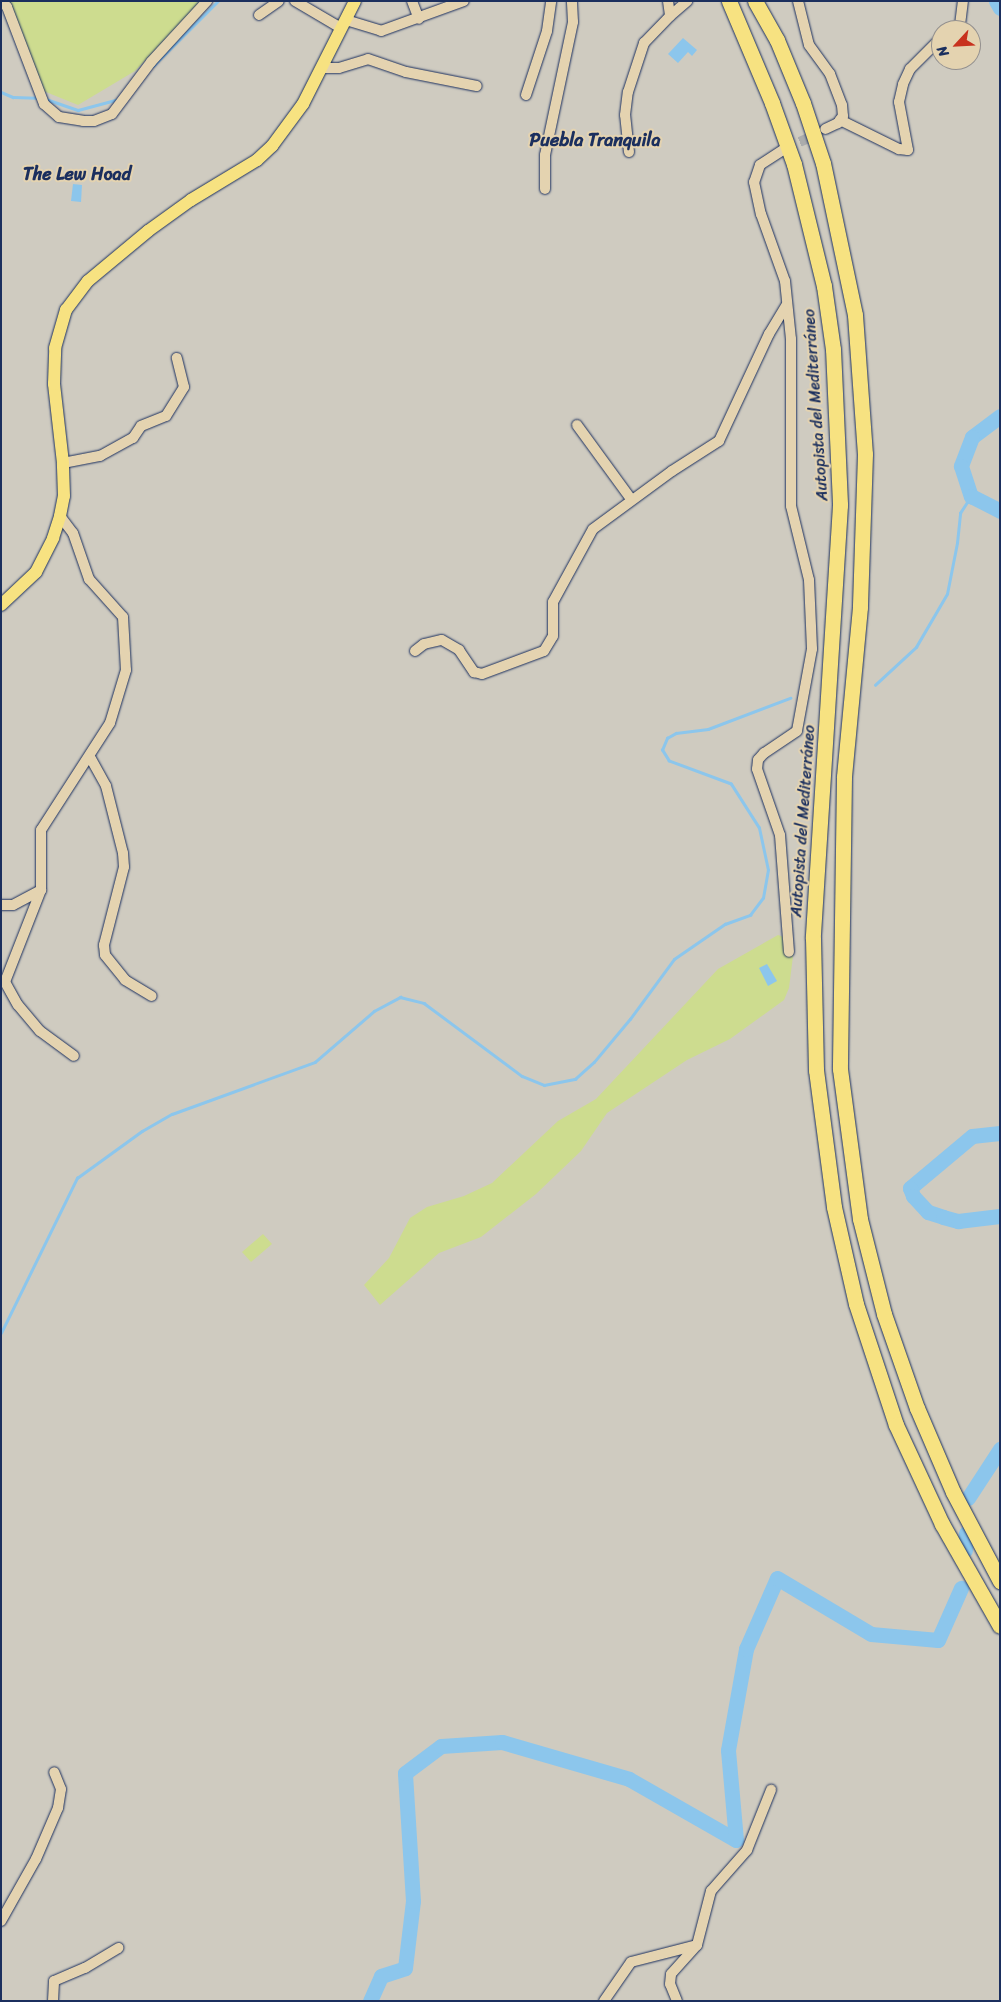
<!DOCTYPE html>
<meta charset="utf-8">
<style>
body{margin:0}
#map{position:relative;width:1001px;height:2002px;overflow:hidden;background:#cfcbc0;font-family:Sriracha,sans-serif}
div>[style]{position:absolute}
.green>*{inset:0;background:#cddc8f}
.water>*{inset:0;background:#8cc6ec}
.stream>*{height:2.5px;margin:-1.25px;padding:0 1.25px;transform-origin:1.25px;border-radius:1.25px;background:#8cc6ec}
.river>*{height:15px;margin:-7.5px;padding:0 7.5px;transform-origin:7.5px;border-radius:7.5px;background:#8cc6ec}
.minor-tunnel>*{height:10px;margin-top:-5px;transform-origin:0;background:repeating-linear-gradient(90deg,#abacac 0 10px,transparent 0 15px)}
.roads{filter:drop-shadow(0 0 1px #1b2f5e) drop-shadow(0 0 1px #1b2f5e)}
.minor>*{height:10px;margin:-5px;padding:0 5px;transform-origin:5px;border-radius:5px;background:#e4d3b0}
.major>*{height:12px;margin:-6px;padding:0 6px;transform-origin:6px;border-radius:6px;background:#f7e281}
.highway>*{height:15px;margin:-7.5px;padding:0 7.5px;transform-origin:7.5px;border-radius:7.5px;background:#f7e281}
span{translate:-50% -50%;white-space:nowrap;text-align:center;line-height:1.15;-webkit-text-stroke:4px #e4d3b0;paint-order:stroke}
.street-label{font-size:16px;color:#1b2f5e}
.neighbourhood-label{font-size:18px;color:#1b2f5e;font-weight:700}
.frame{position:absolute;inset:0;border:2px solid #1b2f5e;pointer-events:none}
.north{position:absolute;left:931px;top:20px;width:50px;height:50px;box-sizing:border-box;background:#e4d3b0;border:1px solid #94918f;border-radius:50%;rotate:245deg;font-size:14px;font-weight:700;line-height:20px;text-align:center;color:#1b2f5e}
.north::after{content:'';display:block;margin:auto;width:18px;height:22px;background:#c8321e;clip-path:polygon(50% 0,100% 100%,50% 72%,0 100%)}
</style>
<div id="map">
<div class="green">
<i style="clip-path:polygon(7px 1px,202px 1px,135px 71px,78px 105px,41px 90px)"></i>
<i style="clip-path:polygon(778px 935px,787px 938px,794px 948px,789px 988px,784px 1000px,730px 1039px,687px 1060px,607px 1113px,581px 1151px,536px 1194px,481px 1237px,439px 1253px,380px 1305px,364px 1285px,389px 1258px,410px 1218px,427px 1207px,464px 1196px,492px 1183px,558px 1121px,596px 1099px,718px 969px)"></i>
<i style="clip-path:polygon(263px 1234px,272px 1244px,251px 1262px,242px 1252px)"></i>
</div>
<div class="water">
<i style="clip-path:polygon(683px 38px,697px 50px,692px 56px,688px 52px,678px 63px,668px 54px)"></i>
<i style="clip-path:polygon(73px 184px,82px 185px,81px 202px,71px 201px)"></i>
<i style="clip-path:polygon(767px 964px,777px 981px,768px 986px,759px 968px)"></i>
</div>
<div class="stream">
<i style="left:153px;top:66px;width:92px;rotate:-45deg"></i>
<i style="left:1px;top:92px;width:13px;rotate:23deg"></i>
<i style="left:13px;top:97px;width:23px;rotate:2deg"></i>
<i style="left:46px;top:99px;width:34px;rotate:19deg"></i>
<i style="left:78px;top:110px;width:42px;rotate:-15deg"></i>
<i style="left:875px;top:685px;width:56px;rotate:-42.8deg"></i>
<i style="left:916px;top:647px;width:61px;rotate:-59.7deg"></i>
<i style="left:947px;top:594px;width:52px;rotate:-78.9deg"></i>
<i style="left:957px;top:543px;width:30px;rotate:-84deg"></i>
<i style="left:960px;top:513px;width:20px;rotate:-57deg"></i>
<i style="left:1px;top:1333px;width:173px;rotate:-63.9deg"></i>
<i style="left:77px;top:1178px;width:80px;rotate:-35.9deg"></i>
<i style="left:142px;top:1131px;width:34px;rotate:-30deg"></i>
<i style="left:172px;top:1114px;width:152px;rotate:-20deg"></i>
<i style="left:315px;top:1062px;width:78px;rotate:-40.8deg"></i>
<i style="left:374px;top:1011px;width:30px;rotate:-28deg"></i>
<i style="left:400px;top:997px;width:25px;rotate:14deg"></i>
<i style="left:424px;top:1003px;width:122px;rotate:36.7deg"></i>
<i style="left:522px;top:1076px;width:24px;rotate:22deg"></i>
<i style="left:544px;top:1085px;width:32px;rotate:-11deg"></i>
<i style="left:575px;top:1079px;width:25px;rotate:-42deg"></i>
<i style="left:594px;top:1062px;width:56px;rotate:-50.1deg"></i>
<i style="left:630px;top:1019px;width:74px;rotate:-53.7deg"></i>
<i style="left:674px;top:959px;width:62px;rotate:-34.5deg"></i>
<i style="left:725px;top:924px;width:27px;rotate:-20deg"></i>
<i style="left:750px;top:915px;width:21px;rotate:-53deg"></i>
<i style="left:763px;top:898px;width:28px;rotate:-80deg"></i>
<i style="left:768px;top:870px;width:43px;rotate:-102.1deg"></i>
<i style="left:759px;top:828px;width:52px;rotate:-122.5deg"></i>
<i style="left:731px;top:784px;width:66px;rotate:-159.6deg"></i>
<i style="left:669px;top:761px;width:13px;rotate:-122deg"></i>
<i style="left:662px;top:750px;width:13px;rotate:-67deg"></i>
<i style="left:667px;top:738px;width:10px;rotate:-29deg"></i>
<i style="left:676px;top:733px;width:32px;rotate:-7deg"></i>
<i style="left:708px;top:729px;width:88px;rotate:-20.7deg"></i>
</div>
<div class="river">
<i style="left:996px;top:1px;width:8px;rotate:60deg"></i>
<i style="left:1000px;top:416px;width:35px;rotate:143deg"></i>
<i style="left:972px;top:437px;width:31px;rotate:111deg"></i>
<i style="left:961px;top:466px;width:32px;rotate:72deg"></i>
<i style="left:971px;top:496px;width:33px;rotate:27deg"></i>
<i style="left:1000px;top:1133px;width:28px;rotate:174deg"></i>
<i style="left:972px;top:1136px;width:81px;rotate:140deg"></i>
<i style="left:910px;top:1188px;width:9px;rotate:69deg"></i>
<i style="left:913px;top:1196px;width:22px;rotate:47deg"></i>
<i style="left:928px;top:1212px;width:16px;rotate:18deg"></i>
<i style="left:943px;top:1217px;width:16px;rotate:15deg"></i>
<i style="left:958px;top:1221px;width:42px;rotate:-6.8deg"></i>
<i style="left:968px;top:1498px;width:59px;rotate:-56.9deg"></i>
<i style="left:965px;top:1550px;width:17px;rotate:-87deg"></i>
<i style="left:370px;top:2001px;width:27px;rotate:-66deg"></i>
<i style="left:381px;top:1976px;width:25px;rotate:-18deg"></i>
<i style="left:405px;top:1968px;width:67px;rotate:-83.2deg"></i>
<i style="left:413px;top:1901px;width:128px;rotate:-93.6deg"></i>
<i style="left:405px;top:1773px;width:45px;rotate:-36.9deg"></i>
<i style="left:441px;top:1746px;width:61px;rotate:-3.8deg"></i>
<i style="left:502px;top:1742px;width:132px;rotate:16.2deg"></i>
<i style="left:629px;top:1779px;width:123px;rotate:29.7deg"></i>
<i style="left:736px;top:1840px;width:90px;rotate:-95.1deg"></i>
<i style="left:728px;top:1750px;width:103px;rotate:-79.9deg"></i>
<i style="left:746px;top:1649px;width:77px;rotate:-66.4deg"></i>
<i style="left:777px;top:1578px;width:109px;rotate:30.8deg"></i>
<i style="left:871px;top:1634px;width:67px;rotate:5.1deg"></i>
<i style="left:938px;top:1640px;width:57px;rotate:-66.1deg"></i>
</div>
<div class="minor-tunnel">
<i style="left:786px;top:148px;width:36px;rotate:-24deg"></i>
</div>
<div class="roads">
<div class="minor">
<i style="left:2px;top:1px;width:8px;rotate:50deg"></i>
<i style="left:7px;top:7px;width:104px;rotate:69.1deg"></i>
<i style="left:44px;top:104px;width:20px;rotate:41deg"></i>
<i style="left:59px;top:117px;width:24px;rotate:9deg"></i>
<i style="left:83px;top:121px;width:11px"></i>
<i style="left:94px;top:121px;width:19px;rotate:-21deg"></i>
<i style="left:112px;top:114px;width:65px;rotate:-53.1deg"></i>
<i style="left:151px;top:62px;width:83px;rotate:-47.4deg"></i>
<i style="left:295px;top:1px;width:53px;rotate:30.4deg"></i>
<i style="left:412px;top:1px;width:19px;rotate:69deg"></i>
<i style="left:668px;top:1px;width:15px;rotate:82deg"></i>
<i style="left:670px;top:16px;width:23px;rotate:-41deg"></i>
<i style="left:798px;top:1px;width:45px;rotate:76deg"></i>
<i style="left:809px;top:45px;width:36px;rotate:54deg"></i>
<i style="left:830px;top:74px;width:33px;rotate:69deg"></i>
<i style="left:842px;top:105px;width:11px;rotate:85deg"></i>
<i style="left:843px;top:116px;width:9px;rotate:126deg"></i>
<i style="left:838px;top:123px;width:14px;rotate:155deg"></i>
<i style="left:259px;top:15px;width:24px;rotate:-35deg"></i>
<i style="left:346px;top:20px;width:37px;rotate:17deg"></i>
<i style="left:381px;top:31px;width:88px;rotate:-19.9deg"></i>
<i style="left:952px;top:30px;width:9px;rotate:-32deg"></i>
<i style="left:960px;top:25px;width:24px;rotate:-83deg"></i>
<i style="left:321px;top:68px;width:18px"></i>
<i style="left:339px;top:68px;width:30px;rotate:-17deg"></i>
<i style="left:368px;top:59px;width:40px;rotate:18.9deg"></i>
<i style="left:406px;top:72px;width:72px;rotate:11.2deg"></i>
<i style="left:526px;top:95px;width:67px;rotate:-71.8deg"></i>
<i style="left:547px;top:31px;width:30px;rotate:-82deg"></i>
<i style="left:840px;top:120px;width:66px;rotate:26.2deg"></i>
<i style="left:899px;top:149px;width:9px;rotate:6deg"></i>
<i style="left:908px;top:150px;width:49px;rotate:-100.6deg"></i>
<i style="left:899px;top:102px;width:18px;rotate:-77deg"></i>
<i style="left:903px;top:84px;width:17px;rotate:-65deg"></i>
<i style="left:910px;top:69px;width:44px;rotate:-45deg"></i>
<i style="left:786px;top:148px;width:31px;rotate:147deg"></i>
<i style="left:760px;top:165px;width:18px;rotate:109deg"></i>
<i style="left:754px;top:182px;width:33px;rotate:78deg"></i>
<i style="left:761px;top:214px;width:71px;rotate:70.3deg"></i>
<i style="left:785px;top:281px;width:58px;rotate:84.1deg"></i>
<i style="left:791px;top:339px;width:167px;rotate:90deg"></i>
<i style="left:791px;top:506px;width:76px;rotate:76.3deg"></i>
<i style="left:809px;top:580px;width:69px;rotate:87.5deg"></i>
<i style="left:812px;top:649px;width:83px;rotate:100.4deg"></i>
<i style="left:797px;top:731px;width:40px;rotate:146deg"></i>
<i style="left:764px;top:753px;width:9px;rotate:131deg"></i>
<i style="left:758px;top:760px;width:9px;rotate:96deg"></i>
<i style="left:757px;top:769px;width:70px;rotate:70.8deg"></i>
<i style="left:780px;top:835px;width:117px;rotate:85.6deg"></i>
<i style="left:629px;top:152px;width:37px;rotate:-96deg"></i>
<i style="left:625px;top:115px;width:23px;rotate:-83deg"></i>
<i style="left:628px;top:92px;width:52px;rotate:-71.9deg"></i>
<i style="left:644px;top:43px;width:37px;rotate:-46deg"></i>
<i style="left:545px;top:189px;width:34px;rotate:-90deg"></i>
<i style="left:545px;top:155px;width:136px;rotate:-78.1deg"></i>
<i style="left:573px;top:22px;width:21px;rotate:-93deg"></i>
<i style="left:577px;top:425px;width:92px;rotate:53.9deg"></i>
<i style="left:63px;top:463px;width:38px;rotate:-11deg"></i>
<i style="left:100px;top:456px;width:38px;rotate:-29deg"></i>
<i style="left:133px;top:438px;width:14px;rotate:-56deg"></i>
<i style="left:141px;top:426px;width:27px;rotate:-22deg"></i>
<i style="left:166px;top:416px;width:34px;rotate:-58deg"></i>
<i style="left:184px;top:387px;width:30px;rotate:-104deg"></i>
<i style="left:60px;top:516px;width:21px;rotate:53deg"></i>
<i style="left:73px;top:533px;width:49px;rotate:70.8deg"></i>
<i style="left:89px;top:579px;width:51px;rotate:48.2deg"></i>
<i style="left:123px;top:617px;width:53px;rotate:86.8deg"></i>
<i style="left:126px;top:670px;width:55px;rotate:106.8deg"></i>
<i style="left:110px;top:723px;width:127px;rotate:122.8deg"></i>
<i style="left:41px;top:830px;width:60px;rotate:90deg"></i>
<i style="left:41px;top:890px;width:99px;rotate:111.4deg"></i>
<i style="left:5px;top:982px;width:26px;rotate:61deg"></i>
<i style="left:18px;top:1005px;width:34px;rotate:50deg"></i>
<i style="left:40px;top:1031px;width:42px;rotate:36.3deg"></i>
<i style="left:415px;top:651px;width:11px;rotate:-38deg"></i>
<i style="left:424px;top:644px;width:18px;rotate:-13deg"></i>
<i style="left:442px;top:640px;width:20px;rotate:30deg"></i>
<i style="left:459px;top:650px;width:27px;rotate:56deg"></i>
<i style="left:474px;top:672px;width:8px;rotate:14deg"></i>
<i style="left:482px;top:674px;width:66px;rotate:-20.4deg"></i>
<i style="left:544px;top:651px;width:17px;rotate:-59deg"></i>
<i style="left:553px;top:636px;width:34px;rotate:-90deg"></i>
<i style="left:553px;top:602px;width:83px;rotate:-61.3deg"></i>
<i style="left:593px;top:529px;width:98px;rotate:-36.3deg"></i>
<i style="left:672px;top:471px;width:56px;rotate:-32.6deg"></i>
<i style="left:719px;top:441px;width:118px;rotate:-65deg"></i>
<i style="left:769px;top:334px;width:35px;rotate:-59deg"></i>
<i style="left:90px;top:757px;width:33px;rotate:61deg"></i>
<i style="left:106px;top:786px;width:69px;rotate:75.8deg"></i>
<i style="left:123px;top:853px;width:14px;rotate:86deg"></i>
<i style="left:124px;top:867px;width:81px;rotate:104.4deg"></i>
<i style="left:104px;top:945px;width:10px;rotate:84deg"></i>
<i style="left:105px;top:955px;width:32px;rotate:51deg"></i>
<i style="left:125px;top:980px;width:31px;rotate:31deg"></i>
<i style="left:1px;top:905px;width:12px"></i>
<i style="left:13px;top:905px;width:32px;rotate:-28deg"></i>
<i style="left:1px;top:1921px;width:71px;rotate:-60.6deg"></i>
<i style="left:36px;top:1859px;width:56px;rotate:-66.7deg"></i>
<i style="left:58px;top:1808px;width:19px;rotate:-81deg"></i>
<i style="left:61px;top:1789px;width:18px;rotate:-112deg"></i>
<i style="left:53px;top:2001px;width:20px;rotate:-87deg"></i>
<i style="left:54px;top:1981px;width:34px;rotate:-23deg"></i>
<i style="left:85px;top:1968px;width:39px;rotate:-31deg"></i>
<i style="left:604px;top:2001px;width:47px;rotate:-55.3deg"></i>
<i style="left:631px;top:1962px;width:68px;rotate:-14.4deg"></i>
<i style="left:697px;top:1945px;width:56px;rotate:-75.5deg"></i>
<i style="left:711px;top:1891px;width:55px;rotate:-48.7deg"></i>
<i style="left:747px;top:1850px;width:65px;rotate:-68.2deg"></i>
<i style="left:677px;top:2001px;width:18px;rotate:-112deg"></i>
<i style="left:670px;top:1984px;width:10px;rotate:-84deg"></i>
<i style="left:671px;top:1974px;width:39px;rotate:-48deg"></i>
</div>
<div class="major">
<i style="left:1px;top:605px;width:48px;rotate:-43.3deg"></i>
<i style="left:36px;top:572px;width:38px;rotate:-63deg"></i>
<i style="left:53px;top:538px;width:23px;rotate:-72deg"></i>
<i style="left:60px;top:516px;width:20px;rotate:-79deg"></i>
<i style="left:64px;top:496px;width:33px;rotate:-92deg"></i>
<i style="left:63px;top:463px;width:80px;rotate:-96.5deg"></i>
<i style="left:54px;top:384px;width:36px;rotate:-88deg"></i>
<i style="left:55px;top:348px;width:40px;rotate:-74deg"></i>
<i style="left:66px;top:310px;width:36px;rotate:-53deg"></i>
<i style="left:88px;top:281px;width:78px;rotate:-39.8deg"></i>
<i style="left:148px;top:231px;width:53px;rotate:-35.8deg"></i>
<i style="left:191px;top:200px;width:77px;rotate:-31.2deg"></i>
<i style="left:257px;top:160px;width:21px;rotate:-43deg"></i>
<i style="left:272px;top:146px;width:52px;rotate:-53.6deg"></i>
<i style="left:303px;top:104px;width:115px;rotate:-63.2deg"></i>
</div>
<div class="highway">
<i style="left:729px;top:1px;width:111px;rotate:67.1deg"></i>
<i style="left:772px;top:103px;width:65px;rotate:70.2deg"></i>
<i style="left:794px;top:164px;width:126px;rotate:76.2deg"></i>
<i style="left:824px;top:286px;width:64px;rotate:81.9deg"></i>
<i style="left:833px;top:349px;width:156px;rotate:87.4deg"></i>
<i style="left:840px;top:505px;width:434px;rotate:93.6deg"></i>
<i style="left:813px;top:938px;width:132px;rotate:88.7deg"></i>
<i style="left:816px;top:1070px;width:138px;rotate:82.5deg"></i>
<i style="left:834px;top:1207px;width:99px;rotate:77.2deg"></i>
<i style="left:856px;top:1304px;width:127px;rotate:71.7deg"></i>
<i style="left:896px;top:1425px;width:109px;rotate:65.1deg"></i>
<i style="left:942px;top:1524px;width:117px;rotate:60.4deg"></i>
<i style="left:755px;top:1px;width:45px;rotate:60.6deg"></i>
<i style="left:777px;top:40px;width:68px;rotate:67.6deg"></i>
<i style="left:803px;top:103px;width:63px;rotate:71.6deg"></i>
<i style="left:823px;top:163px;width:155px;rotate:78.1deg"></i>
<i style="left:855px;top:315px;width:139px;rotate:85.9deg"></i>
<i style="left:865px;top:454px;width:153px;rotate:91.9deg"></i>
<i style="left:860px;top:607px;width:171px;rotate:95.4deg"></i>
<i style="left:844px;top:777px;width:292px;rotate:90.8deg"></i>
<i style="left:840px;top:1069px;width:151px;rotate:82.4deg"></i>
<i style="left:860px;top:1219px;width:98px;rotate:75.8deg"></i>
<i style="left:884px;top:1314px;width:100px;rotate:70.7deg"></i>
<i style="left:917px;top:1408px;width:91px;rotate:66.8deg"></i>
<i style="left:953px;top:1492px;width:101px;rotate:62.2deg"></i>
</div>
</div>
<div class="street-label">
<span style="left:816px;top:405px;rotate:-94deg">Autopista del Mediterráneo</span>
<span style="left:803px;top:821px;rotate:-86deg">Autopista del Mediterráneo</span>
</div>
<div class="neighbourhood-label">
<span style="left:595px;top:140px">Puebla Tranquila</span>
<span style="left:77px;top:174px">The Lew Hoad</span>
</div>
<div class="frame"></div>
<div class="north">N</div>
</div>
